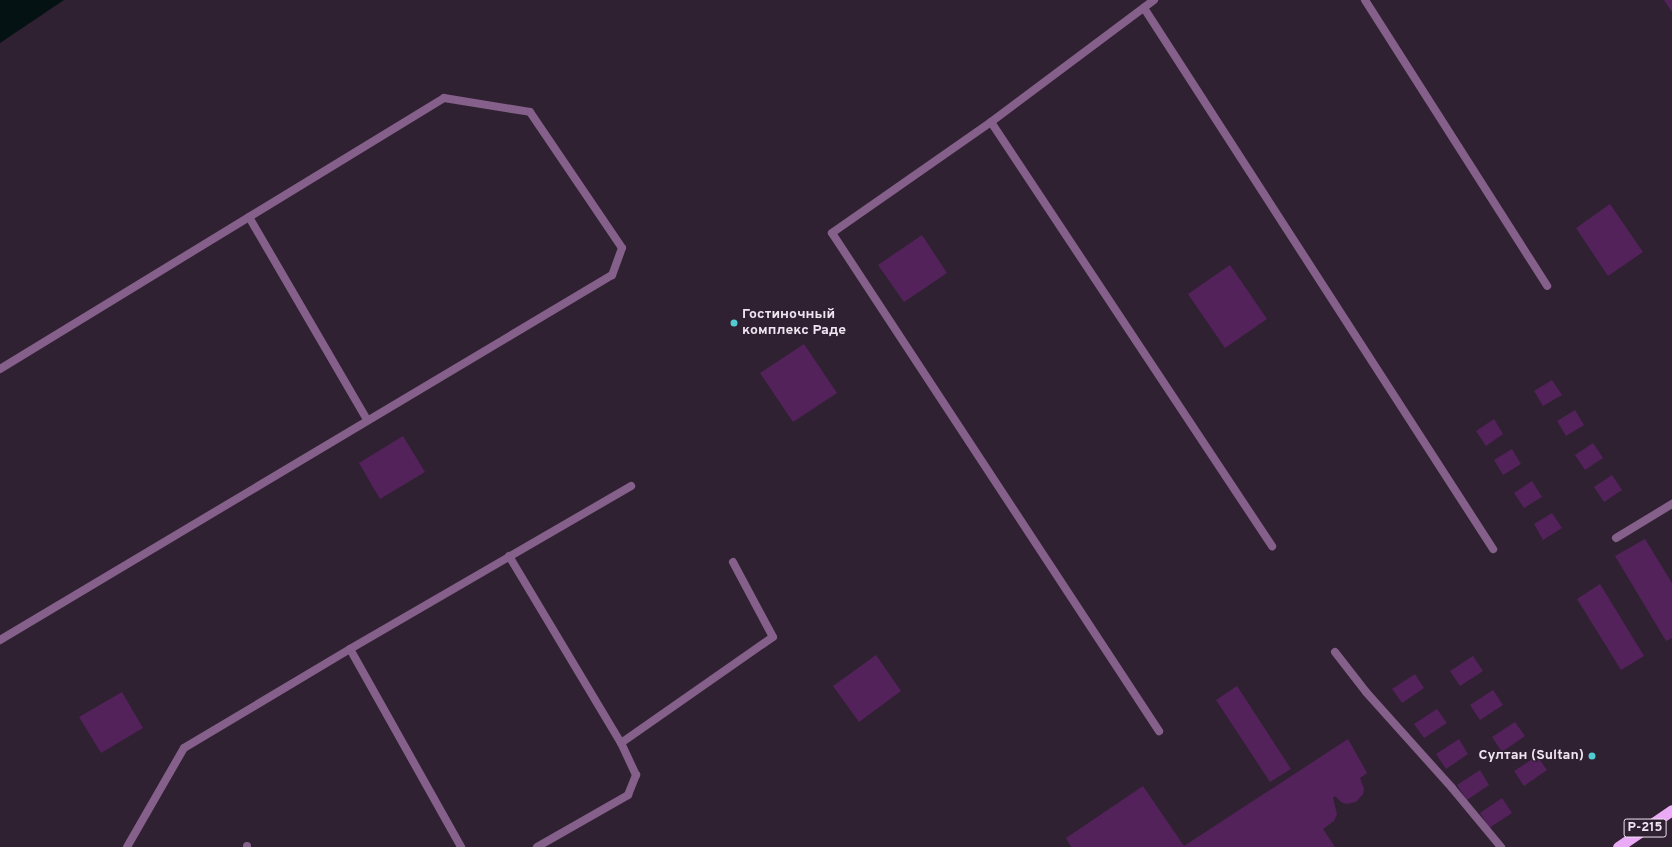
<!DOCTYPE html>
<meta charset="utf-8">
<style>
body{margin:0}
#map{position:relative;width:1672px;height:847px;overflow:hidden;background:#302132;font-family:Overpass,sans-serif}
div>[style]{position:absolute}
.water>*{inset:0;background:#041213}
.building>*{inset:0;background:#53225b}
.service>*{height:8px;margin:-4px;padding:0 4px;transform-origin:4px;border-radius:4px;background:#84608a}
.minor>*{height:8px;margin:-4px;padding:0 4px;transform-origin:4px;border-radius:4px;background:#84608a}
.trunk>*{height:11px;margin:-5.5px;padding:0 5.5px;transform-origin:5.5px;border-radius:5.5px;background:#ebaaf6}
.dots>*{width:11px;height:11px;translate:-50% -50%;box-sizing:border-box;border:2px solid #302132;border-radius:50%}
span{translate:-50% -50%;white-space:nowrap;text-align:center;line-height:1.15;-webkit-text-stroke:3px #302132;paint-order:stroke}
.shield-label span{padding:1px 3px;background:#302132;border:1px solid;border-radius:3px;-webkit-text-stroke-width:0}
.shield-label{font-size:13px;color:#efe5f1;font-weight:700}
.poi-label{font-size:14px;color:#efe5f1;font-weight:700}
.left{translate:0 -50%;text-align:left}
.right{translate:-100% -50%;text-align:right}
</style>
<div id="map">
<div class="water">
<i style="clip-path:polygon(0 0,64px 0,0 43px)"></i>
</div>
<div class="building">
<i style="clip-path:polygon(1664px 0,1672px 0,1672px 12px)"></i>
<i style="clip-path:polygon(1610px 204px,1643px 252px,1608px 276px,1576px 228px)"></i>
<i style="clip-path:polygon(922px 235px,947px 273px,904px 302px,878px 265px)"></i>
<i style="clip-path:polygon(1230px 265px,1267px 319px,1225px 348px,1188px 294px)"></i>
<i style="clip-path:polygon(804px 344px,837px 393px,793px 422px,760px 373px)"></i>
<i style="clip-path:polygon(1552px 380px,1562px 395px,1543px 406px,1534px 391px)"></i>
<i style="clip-path:polygon(1575px 410px,1584px 425px,1566px 436px,1557px 421px)"></i>
<i style="clip-path:polygon(1494px 419px,1503px 434px,1486px 446px,1476px 431px)"></i>
<i style="clip-path:polygon(403px 436px,425px 472px,380px 499px,359px 463px)"></i>
<i style="clip-path:polygon(1593px 443px,1603px 458px,1585px 470px,1575px 455px)"></i>
<i style="clip-path:polygon(1512px 449px,1521px 464px,1503px 475px,1494px 460px)"></i>
<i style="clip-path:polygon(1612px 475px,1622px 490px,1604px 502px,1594px 487px)"></i>
<i style="clip-path:polygon(1532px 481px,1542px 497px,1524px 508px,1514px 493px)"></i>
<i style="clip-path:polygon(1552px 513px,1562px 528px,1543px 540px,1534px 524px)"></i>
<i style="clip-path:polygon(1645px 539px,1672px 583px,1672px 638px,1666px 641px,1615px 556px)"></i>
<i style="clip-path:polygon(1600px 584px,1644px 656px,1621px 670px,1577px 599px)"></i>
<i style="clip-path:polygon(876px 655px,901px 691px,859px 722px,833px 686px)"></i>
<i style="clip-path:polygon(1473px 656px,1483px 671px,1460px 686px,1450px 671px)"></i>
<i style="clip-path:polygon(1415px 674px,1424px 688px,1402px 703px,1392px 689px)"></i>
<i style="clip-path:polygon(1237px 686px,1291px 769px,1270px 782px,1216px 700px)"></i>
<i style="clip-path:polygon(1493px 690px,1503px 705px,1480px 720px,1470px 705px)"></i>
<i style="clip-path:polygon(122px 692px,143px 728px,101px 753px,79px 717px)"></i>
<i style="clip-path:polygon(1437px 709px,1447px 723px,1424px 738px,1414px 724px)"></i>
<i style="clip-path:polygon(1515px 722px,1525px 736px,1502px 752px,1492px 737px)"></i>
<i style="clip-path:polygon(1348px 739px,1367px 773px,1360px 778px,1364px 789px,1363px 794px,1356px 802px,1346px 804px,1341px 802px,1335px 796px,1333px 798px,1337px 814px,1334px 821px,1323px 829px,1335px 847px,1071px 847px,1066px 838px,1143px 786px,1184px 846px)"></i>
<i style="clip-path:polygon(1459px 739px,1468px 754px,1446px 769px,1436px 754px)"></i>
<i style="clip-path:polygon(1537px 756px,1547px 770px,1524px 786px,1514px 771px)"></i>
<i style="clip-path:polygon(1480px 770px,1489px 785px,1467px 800px,1457px 785px)"></i>
<i style="clip-path:polygon(1502px 798px,1512px 813px,1489px 828px,1480px 813px)"></i>
</div>
<div class="service">
<i style="left:1365px;top:0;width:339px;rotate:57.5deg"></i>
<i style="left:1144px;top:8px;width:644px;rotate:57.17deg"></i>
<i style="left:991px;top:122px;width:509px;rotate:56.47deg"></i>
<i style="left:249px;top:217px;width:235px;rotate:59.8deg"></i>
<i style="left:0;top:369px;width:520px;rotate:-31.4deg"></i>
<i style="left:444px;top:98px;width:87px;rotate:9.2deg"></i>
<i style="left:530px;top:112px;width:164px;rotate:55.9deg"></i>
<i style="left:622px;top:248px;width:29px;rotate:110deg"></i>
<i style="left:612px;top:275px;width:713px;rotate:149.19deg"></i>
<i style="left:1616px;top:538px;width:66px;rotate:-31.3deg"></i>
<i style="left:509px;top:556px;width:218px;rotate:59.1deg"></i>
<i style="left:350px;top:649px;width:227px;rotate:60.7deg"></i>
<i style="left:1335px;top:652px;width:51px;rotate:52.2deg"></i>
<i style="left:1366px;top:692px;width:129px;rotate:48.1deg"></i>
<i style="left:1452px;top:788px;width:77px;rotate:50.3deg"></i>
<i style="left:247px;top:846px;width:1px;rotate:90deg"></i>
<i style="left:127px;top:847px;width:114px;rotate:-60.1deg"></i>
<i style="left:184px;top:748px;width:193px;rotate:-30.8deg"></i>
<i style="left:350px;top:649px;width:325px;rotate:-30.1deg"></i>
<i style="left:537px;top:847px;width:105px;rotate:-29.7deg"></i>
<i style="left:628px;top:795px;width:22px;rotate:-68deg"></i>
<i style="left:636px;top:775px;width:35px;rotate:-115deg"></i>
<i style="left:621px;top:743px;width:185px;rotate:-34.9deg"></i>
<i style="left:773px;top:637px;width:85px;rotate:-118.1deg"></i>
</div>
<div class="minor">
<i style="left:1154px;top:0;width:204px;rotate:143.2deg"></i>
<i style="left:991px;top:122px;width:194px;rotate:145.1deg"></i>
<i style="left:832px;top:233px;width:596px;rotate:56.71deg"></i>
</div>
<div class="trunk">
<i style="left:1618px;top:847px;width:65px;rotate:-34.4deg"></i>
</div>
<div class="dots">
<i style="left:734px;top:323px;background:#51ccd1"></i>
<i style="left:1592px;top:756px;background:#51ccd1"></i>
</div>
<div class="shield-label">
<span style="left:1645px;top:828px">P-215</span>
</div>
<div class="poi-label">
<span class="left" style="left:742px;top:323px">Гостиночный<br>комплекс Раде</span>
<span class="right" style="left:1584px;top:756px">Султан (Sultan)</span>
</div>
</div>
